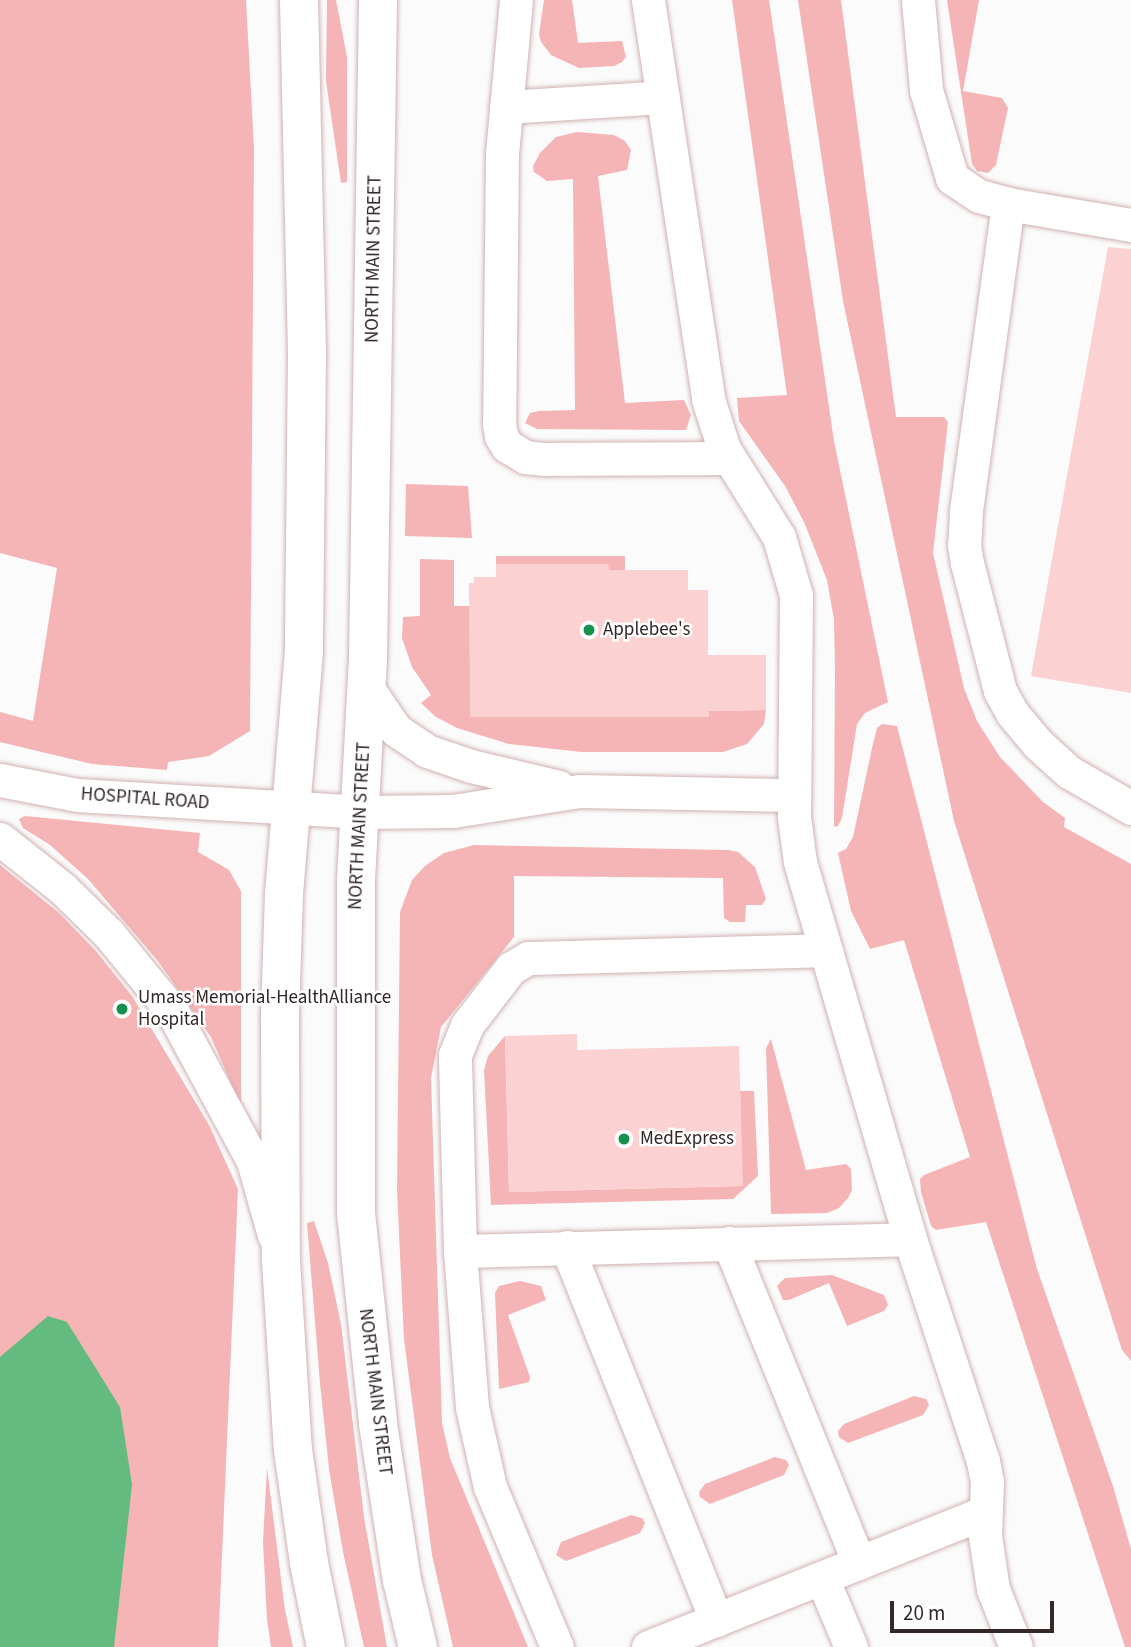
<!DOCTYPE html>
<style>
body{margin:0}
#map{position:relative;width:1131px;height:1647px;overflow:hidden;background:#fbfbfb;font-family:"Source Sans 3",sans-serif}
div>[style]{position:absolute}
.green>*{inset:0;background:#f5b4b5}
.water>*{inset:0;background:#64bb7f}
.building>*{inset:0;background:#fcd1d1}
.roads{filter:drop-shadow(0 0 2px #d1b1b2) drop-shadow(0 0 2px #d1b1b2)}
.lane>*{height:33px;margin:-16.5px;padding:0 16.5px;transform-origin:16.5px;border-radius:16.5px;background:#fff}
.primary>*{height:38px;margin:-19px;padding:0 19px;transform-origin:19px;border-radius:19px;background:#fff}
.dots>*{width:19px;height:19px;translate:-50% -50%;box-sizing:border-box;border:4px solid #fff;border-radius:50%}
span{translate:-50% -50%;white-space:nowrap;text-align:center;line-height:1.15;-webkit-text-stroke:5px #fff;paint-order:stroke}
.street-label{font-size:19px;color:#332727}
.poi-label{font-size:19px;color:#332727}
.left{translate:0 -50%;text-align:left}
.scale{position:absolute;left:890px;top:1601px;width:164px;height:32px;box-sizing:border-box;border:4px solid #332727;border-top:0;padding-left:9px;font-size:21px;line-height:24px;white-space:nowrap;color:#332727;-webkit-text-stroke:5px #fff;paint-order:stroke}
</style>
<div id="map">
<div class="green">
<i style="clip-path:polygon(0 0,246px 0,254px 148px,250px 731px,209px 756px,168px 762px,167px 770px,92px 764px,0 742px,0 712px,33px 721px,57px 568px,0 553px)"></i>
<i style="clip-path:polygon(327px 0,336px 0,347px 57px,347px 182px,341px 183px,326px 81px)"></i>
<i style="clip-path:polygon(544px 0,572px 0,578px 43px,622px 41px,626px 57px,622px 62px,614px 66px,579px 68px,551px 55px,541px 42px,539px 34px)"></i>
<i style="clip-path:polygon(732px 0,769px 0,834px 441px,888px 702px,865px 713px,857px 724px,842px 818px,838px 826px,834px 827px,835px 667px,834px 620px,827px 580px,804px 522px,785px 486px,739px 421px,737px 398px,787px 395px)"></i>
<i style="clip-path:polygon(798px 0,841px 0,896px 417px,944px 417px,948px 422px,933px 553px,964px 688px,977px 721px,1000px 757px,1043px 802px,1065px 818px,1064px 827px,1131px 864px,1131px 1361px,1122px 1350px,954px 821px,843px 301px)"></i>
<i style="clip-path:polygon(947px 0,979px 0,963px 91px,1002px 98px,1008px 108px,996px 165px,988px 173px,977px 171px,972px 164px)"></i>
<i style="clip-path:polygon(577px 132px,614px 135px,625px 141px,631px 150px,627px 170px,598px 176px,625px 403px,684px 400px,691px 415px,686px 430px,537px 429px,525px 423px,530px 413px,539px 411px,575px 410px,573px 179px,547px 181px,534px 172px,533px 166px,540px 153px,556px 137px)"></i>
<i style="clip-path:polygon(406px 484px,468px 486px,472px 538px,405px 536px)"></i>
<i style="clip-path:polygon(496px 556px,625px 556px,625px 585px,609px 585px,608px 564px,496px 564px)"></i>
<i style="clip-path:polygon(420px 559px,454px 560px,454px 606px,469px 606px,709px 717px,709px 711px,766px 710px,764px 724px,747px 744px,723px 752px,582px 752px,509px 744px,457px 728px,436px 717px,421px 703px,431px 695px,412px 667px,402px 638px,403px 617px,420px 616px)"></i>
<i style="clip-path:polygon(882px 724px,897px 726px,1037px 1269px,1113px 1486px,1131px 1549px,1131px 1647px,1125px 1647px,986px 1222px,936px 1230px,931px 1226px,921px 1192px,920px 1179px,924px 1175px,970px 1157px,904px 940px,870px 949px,851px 911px,838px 853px,846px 849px,853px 837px,872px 748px,877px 728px)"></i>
<i style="clip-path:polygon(25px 816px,200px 833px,198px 852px,229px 870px,241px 891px,241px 1106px,211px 1037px,158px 961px,88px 879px,50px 845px,23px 828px,19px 819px)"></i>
<i style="clip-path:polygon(474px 845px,729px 850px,738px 852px,755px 867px,766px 899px,762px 905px,746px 905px,745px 922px,730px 922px,724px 918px,723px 878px,514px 876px,514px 937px,441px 1027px,431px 1078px,442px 1423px,450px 1458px,528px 1647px,453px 1647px,432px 1555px,404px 1339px,397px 1190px,400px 912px,412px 880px,425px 866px,444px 853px)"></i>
<i style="clip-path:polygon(0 865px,59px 913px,95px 950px,132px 996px,209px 1125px,238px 1189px,218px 1647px,0 1647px)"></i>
<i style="clip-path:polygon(505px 1036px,509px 1192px,742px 1186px,740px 1091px,754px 1091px,758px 1176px,733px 1199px,491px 1205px,484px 1070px,488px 1056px)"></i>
<i style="clip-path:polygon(771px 1039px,806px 1170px,846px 1164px,851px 1169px,852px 1190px,848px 1198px,839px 1208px,827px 1213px,771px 1214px,766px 1048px)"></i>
<i style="clip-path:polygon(314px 1221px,328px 1263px,341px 1324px,364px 1517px,387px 1647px,364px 1647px,343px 1552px,329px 1469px,320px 1383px,307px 1223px)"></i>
<i style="clip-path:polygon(832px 1275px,884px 1295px,888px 1305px,884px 1311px,847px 1326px,829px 1283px,789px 1300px,783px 1300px,777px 1286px,785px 1278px)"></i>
<i style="clip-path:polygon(520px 1281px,541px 1286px,546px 1300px,508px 1315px,530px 1377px,529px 1382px,499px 1389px,495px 1293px,499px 1286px)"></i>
<i style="clip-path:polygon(914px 1396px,926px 1399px,929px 1405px,923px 1415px,848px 1443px,839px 1437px,838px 1431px,844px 1424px)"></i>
<i style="clip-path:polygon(775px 1457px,786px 1460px,789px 1465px,784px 1475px,710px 1504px,700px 1497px,699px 1492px,705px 1484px)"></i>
<i style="clip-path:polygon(267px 1468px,285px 1610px,293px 1647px,271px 1647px,267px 1619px,263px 1542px)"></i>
<i style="clip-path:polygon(631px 1515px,642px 1518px,645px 1523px,640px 1533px,566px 1561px,556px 1555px,561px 1542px)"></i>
</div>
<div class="water">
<i style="clip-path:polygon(48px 1316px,67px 1322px,120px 1407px,132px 1485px,114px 1647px,0 1647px,0 1357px)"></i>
</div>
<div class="building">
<i style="clip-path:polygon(1108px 247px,1131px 249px,1131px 693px,1031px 676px)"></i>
<i style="clip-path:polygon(496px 564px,608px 564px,609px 570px,688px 570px,688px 590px,708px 590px,708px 655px,766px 655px,766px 710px,709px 711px,709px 717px,470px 717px,469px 583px,474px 583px,474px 577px,496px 577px)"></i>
<i style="clip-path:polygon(577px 1034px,577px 1050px,739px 1046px,743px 1186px,509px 1192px,505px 1036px)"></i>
</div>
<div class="roads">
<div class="lane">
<i style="left:516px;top:0;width:155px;rotate:95.2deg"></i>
<i style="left:502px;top:154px;width:269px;rotate:90.6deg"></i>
<i style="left:499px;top:423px;width:13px;rotate:81deg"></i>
<i style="left:501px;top:436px;width:12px;rotate:59deg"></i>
<i style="left:507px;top:446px;width:21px;rotate:31deg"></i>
<i style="left:525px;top:457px;width:20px;rotate:6deg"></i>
<i style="left:545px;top:459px;width:184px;rotate:-0.3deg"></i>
<i style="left:648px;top:0;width:403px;rotate:81.4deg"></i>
<i style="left:708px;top:399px;width:52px;rotate:72.3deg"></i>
<i style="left:724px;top:449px;width:104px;rotate:58deg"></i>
<i style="left:779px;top:537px;width:60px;rotate:73.7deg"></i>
<i style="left:796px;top:595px;width:222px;rotate:90.5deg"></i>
<i style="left:794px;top:817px;width:45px;rotate:82.4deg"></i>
<i style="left:800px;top:862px;width:393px;rotate:73.7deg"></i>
<i style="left:910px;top:1239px;width:234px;rotate:71.8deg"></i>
<i style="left:983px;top:1461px;width:20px;rotate:79deg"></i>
<i style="left:987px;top:1481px;width:55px;rotate:92.1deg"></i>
<i style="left:985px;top:1536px;width:54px;rotate:81.4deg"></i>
<i style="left:993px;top:1589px;width:62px;rotate:68.4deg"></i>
<i style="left:918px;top:0;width:90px;rotate:84.9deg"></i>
<i style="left:926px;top:90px;width:92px;rotate:73.5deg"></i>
<i style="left:952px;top:178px;width:32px;rotate:34deg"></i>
<i style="left:979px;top:196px;width:30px;rotate:15deg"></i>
<i style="left:1008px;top:204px;width:125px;rotate:9.7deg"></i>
<i style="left:506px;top:107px;width:157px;rotate:-3.6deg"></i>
<i style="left:1008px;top:204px;width:311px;rotate:97.8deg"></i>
<i style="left:966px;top:512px;width:33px;rotate:93deg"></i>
<i style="left:964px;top:545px;width:18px;rotate:81deg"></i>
<i style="left:967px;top:563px;width:132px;rotate:75.5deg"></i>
<i style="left:1000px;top:691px;width:25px;rotate:61deg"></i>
<i style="left:1012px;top:713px;width:40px;rotate:50deg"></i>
<i style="left:1038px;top:744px;width:42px;rotate:42.1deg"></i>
<i style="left:1069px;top:772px;width:72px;rotate:30.1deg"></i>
<i style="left:366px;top:686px;width:53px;rotate:55.7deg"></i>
<i style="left:396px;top:730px;width:37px;rotate:34deg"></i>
<i style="left:427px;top:751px;width:46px;rotate:18.8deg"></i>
<i style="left:471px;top:766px;width:90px;rotate:13.4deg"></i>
<i style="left:0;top:780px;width:78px;rotate:11deg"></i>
<i style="left:77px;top:795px;width:284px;rotate:3.4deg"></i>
<i style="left:360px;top:812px;width:93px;rotate:-0.6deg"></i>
<i style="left:453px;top:811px;width:128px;rotate:-9deg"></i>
<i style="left:579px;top:791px;width:215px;rotate:1.1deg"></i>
<i style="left:0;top:839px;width:80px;rotate:38.4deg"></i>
<i style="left:63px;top:889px;width:64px;rotate:44.4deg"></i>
<i style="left:109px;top:934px;width:99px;rotate:50.7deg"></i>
<i style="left:172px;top:1011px;width:170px;rotate:61.6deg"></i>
<i style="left:253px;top:1161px;width:77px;rotate:74.2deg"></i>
<i style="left:729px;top:1243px;width:345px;rotate:67.9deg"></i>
<i style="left:567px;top:1247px;width:402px;rotate:68.2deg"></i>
<i style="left:460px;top:1251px;width:450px;rotate:-1.5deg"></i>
<i style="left:822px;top:1578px;width:75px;rotate:67.2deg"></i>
<i style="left:557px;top:1647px;width:173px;rotate:-112.7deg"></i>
<i style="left:490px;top:1487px;width:82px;rotate:-102.7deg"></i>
<i style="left:472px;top:1407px;width:156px;rotate:-94.4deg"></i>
<i style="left:460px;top:1251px;width:196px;rotate:-91.5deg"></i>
<i style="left:455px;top:1055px;width:32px;rotate:-68deg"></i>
<i style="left:467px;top:1025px;width:72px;rotate:-52.3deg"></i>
<i style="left:511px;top:968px;width:20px;rotate:-30deg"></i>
<i style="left:528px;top:958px;width:297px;rotate:-1.5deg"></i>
<i style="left:648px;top:1647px;width:364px;rotate:-21.8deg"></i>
</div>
<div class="primary">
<i style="left:299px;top:0;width:353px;rotate:88.7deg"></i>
<i style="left:307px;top:353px;width:298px;rotate:90.6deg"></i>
<i style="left:304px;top:651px;width:244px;rotate:94.7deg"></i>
<i style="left:284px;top:894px;width:123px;rotate:91.9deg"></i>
<i style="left:280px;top:1017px;width:244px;rotate:89.8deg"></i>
<i style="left:281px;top:1261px;width:189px;rotate:86.4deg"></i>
<i style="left:293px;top:1450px;width:114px;rotate:81.9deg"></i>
<i style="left:309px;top:1563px;width:86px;rotate:78.6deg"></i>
<i style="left:378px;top:0;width:658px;rotate:90.87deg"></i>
<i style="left:368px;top:658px;width:221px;rotate:93.1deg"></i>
<i style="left:356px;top:879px;width:334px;rotate:90deg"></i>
<i style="left:356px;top:1213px;width:212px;rotate:84deg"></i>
<i style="left:378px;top:1424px;width:158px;rotate:81.3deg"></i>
<i style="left:402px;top:1580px;width:69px;rotate:76.6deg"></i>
</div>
</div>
<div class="dots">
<i style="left:589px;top:630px;background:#16904c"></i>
<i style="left:122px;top:1009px;background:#16904c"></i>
<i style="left:624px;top:1139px;background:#16904c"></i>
</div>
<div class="street-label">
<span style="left:374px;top:259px;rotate:-89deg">NORTH MAIN STREET</span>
<span style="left:145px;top:799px;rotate:4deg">HOSPITAL ROAD</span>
<span style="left:360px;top:826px;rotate:-87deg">NORTH MAIN STREET</span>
<span style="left:375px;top:1392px;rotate:83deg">NORTH MAIN STREET</span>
</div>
<div class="poi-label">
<span class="left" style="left:603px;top:630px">Applebee's</span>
<span class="left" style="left:138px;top:1009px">Umass Memorial-HealthAlliance<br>Hospital</span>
<span class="left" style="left:640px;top:1139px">MedExpress</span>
</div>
<div class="scale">20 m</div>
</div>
